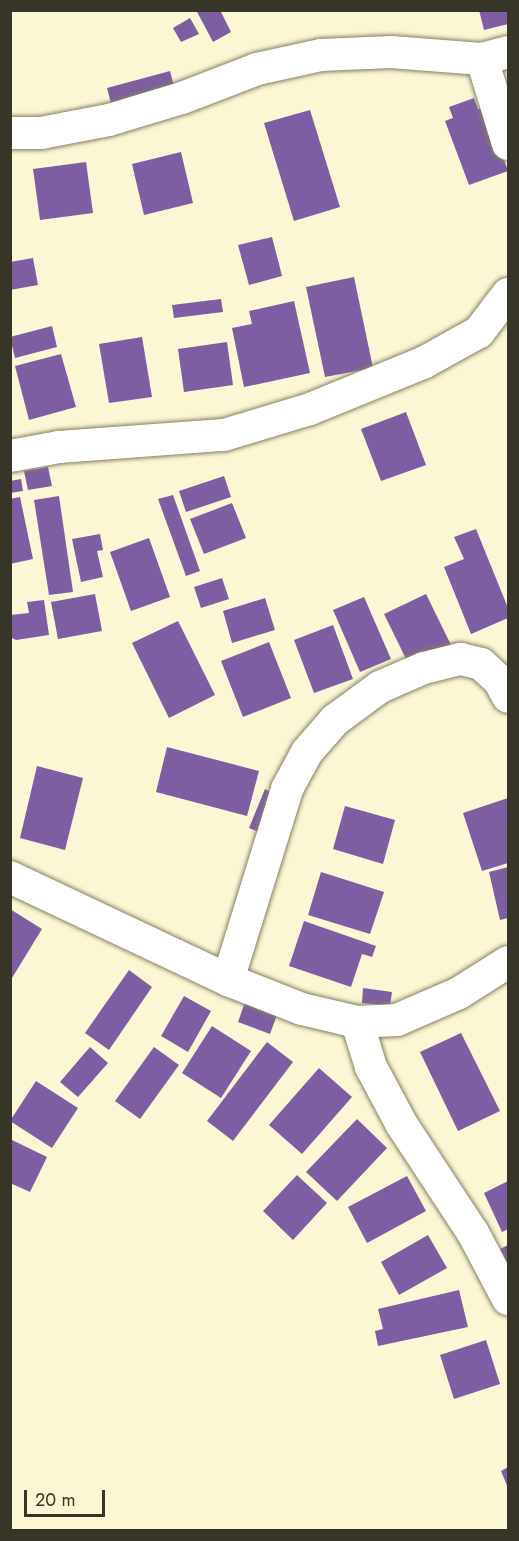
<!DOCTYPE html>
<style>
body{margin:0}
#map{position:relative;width:519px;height:1541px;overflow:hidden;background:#fbf6d4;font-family:Jost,sans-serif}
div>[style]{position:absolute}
.building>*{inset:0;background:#7d5ea2}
.roads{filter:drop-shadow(0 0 2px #858061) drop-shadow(0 0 2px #858061)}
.street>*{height:32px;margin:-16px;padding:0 16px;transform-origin:16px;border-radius:16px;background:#fff}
span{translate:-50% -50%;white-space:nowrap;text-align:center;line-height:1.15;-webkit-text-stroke:6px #fbf6d4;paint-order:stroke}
.frame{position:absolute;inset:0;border:12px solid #373528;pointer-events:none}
.scale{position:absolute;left:24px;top:1490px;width:81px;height:27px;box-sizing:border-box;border:3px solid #373528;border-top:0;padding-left:8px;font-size:18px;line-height:21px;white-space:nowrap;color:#373528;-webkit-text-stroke:4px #fbf6d4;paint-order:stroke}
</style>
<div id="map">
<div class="building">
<i style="clip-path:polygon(196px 10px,220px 10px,231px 32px,213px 42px)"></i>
<i style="clip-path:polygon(479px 10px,508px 10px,508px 24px,484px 30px)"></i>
<i style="clip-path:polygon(190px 18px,199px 34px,181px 42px,173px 28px)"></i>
<i style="clip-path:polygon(170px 71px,175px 90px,112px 107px,107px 88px)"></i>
<i style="clip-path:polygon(474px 98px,478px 109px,485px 107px,508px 171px,469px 185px,445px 121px,453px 118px,449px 107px)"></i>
<i style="clip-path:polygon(310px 110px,340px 207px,294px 221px,264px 123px)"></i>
<i style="clip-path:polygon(181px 152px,193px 203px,144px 215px,132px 164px)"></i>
<i style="clip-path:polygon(86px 162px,93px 213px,40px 220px,33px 169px)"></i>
<i style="clip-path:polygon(272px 237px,282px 276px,249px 285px,238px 245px)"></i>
<i style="clip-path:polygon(33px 258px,38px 285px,10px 290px,10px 262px)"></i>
<i style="clip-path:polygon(354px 277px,373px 368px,325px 377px,306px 287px)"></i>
<i style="clip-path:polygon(221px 299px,223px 312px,174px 318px,172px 305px)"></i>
<i style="clip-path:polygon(294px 301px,310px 373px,244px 387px,232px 328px,252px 324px,249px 311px)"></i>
<i style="clip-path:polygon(52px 326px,57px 347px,15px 358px,10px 337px)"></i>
<i style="clip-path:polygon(142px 337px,152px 397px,109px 403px,99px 344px)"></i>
<i style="clip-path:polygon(227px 342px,233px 385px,184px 392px,178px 349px)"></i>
<i style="clip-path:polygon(61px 354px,76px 407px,29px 420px,15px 366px)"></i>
<i style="clip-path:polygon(406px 412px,426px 465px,381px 481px,361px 429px)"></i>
<i style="clip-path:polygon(48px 467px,52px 486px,28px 490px,24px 471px)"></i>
<i style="clip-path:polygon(224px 476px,231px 497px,186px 512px,179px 491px)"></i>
<i style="clip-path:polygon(21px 479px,23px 491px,10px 493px,10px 481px)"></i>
<i style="clip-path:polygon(173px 495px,200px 571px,186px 576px,158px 499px)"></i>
<i style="clip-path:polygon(59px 496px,73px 592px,49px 595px,34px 500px)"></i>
<i style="clip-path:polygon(20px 497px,33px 559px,10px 564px,10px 499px)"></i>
<i style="clip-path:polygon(232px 503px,246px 538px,204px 554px,190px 519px)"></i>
<i style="clip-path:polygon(476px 529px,508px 608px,508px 618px,471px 634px,444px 567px,464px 559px,454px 537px)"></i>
<i style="clip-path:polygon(100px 534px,103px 550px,97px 551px,103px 577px,81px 582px,72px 539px)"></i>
<i style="clip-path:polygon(149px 538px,170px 597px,131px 611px,110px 552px)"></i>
<i style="clip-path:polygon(222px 578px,229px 599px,201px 608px,194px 587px)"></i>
<i style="clip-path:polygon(95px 594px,102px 631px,58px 639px,51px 602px)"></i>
<i style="clip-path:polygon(426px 594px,452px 647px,410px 667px,384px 614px)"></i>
<i style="clip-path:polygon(364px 597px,391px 659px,360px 672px,333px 610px)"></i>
<i style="clip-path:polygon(265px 598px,275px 630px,232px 643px,223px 611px)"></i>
<i style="clip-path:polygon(44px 600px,49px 635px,16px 640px,10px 637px,10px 615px,29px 613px,27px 602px)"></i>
<i style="clip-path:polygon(178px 621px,215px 695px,169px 718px,132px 643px)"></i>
<i style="clip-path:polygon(333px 625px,353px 679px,314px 693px,294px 640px)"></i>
<i style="clip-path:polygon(269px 642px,291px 698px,243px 717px,221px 661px)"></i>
<i style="clip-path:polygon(167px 747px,259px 771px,247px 816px,156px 792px)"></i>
<i style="clip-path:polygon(37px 766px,83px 778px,65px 850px,20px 838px)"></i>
<i style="clip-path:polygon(265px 789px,277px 795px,261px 833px,249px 828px)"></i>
<i style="clip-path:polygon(508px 798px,508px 863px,482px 871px,463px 813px)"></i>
<i style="clip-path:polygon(345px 806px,395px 820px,383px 864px,333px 849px)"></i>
<i style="clip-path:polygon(508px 867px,508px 918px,500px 920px,489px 872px)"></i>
<i style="clip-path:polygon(321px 872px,384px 892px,370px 934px,308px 915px)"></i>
<i style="clip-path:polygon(10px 909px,42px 929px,12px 978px,10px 977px)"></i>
<i style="clip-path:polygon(304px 921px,376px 946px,372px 957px,362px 954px,351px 987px,289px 966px)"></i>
<i style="clip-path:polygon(129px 970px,152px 987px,109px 1050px,85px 1033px)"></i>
<i style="clip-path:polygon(363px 988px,392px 992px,390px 1006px,362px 1003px)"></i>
<i style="clip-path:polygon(184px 996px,211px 1011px,188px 1052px,161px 1036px)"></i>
<i style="clip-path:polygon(245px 1002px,277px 1015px,270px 1034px,238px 1022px)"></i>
<i style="clip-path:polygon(212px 1026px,251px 1051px,221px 1098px,182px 1073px)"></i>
<i style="clip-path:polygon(461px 1033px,500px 1111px,458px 1131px,420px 1052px)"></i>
<i style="clip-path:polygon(267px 1042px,293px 1062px,233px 1141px,207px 1121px)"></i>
<i style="clip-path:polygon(90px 1047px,108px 1063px,78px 1097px,60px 1082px)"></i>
<i style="clip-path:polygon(154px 1047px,179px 1065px,140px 1119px,115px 1101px)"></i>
<i style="clip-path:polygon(319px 1068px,352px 1097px,302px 1154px,269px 1125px)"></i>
<i style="clip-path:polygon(36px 1081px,78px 1108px,52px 1148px,10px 1121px)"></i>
<i style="clip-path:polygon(357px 1119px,387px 1148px,337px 1201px,306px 1172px)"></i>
<i style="clip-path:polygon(10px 1139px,47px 1157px,30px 1192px,10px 1183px)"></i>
<i style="clip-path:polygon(297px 1175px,327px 1203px,293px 1240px,263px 1211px)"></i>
<i style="clip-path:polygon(407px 1176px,426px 1211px,367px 1243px,348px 1207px)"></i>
<i style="clip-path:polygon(508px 1181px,508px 1229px,502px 1232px,484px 1193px)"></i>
<i style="clip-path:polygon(428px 1235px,447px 1268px,399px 1295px,381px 1262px)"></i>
<i style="clip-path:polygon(508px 1245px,508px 1266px,501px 1269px,494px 1252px)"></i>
<i style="clip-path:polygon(459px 1290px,468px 1327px,378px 1346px,375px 1331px,383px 1329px,378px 1309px)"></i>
<i style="clip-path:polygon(486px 1340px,500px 1384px,454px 1399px,440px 1355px)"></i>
<i style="clip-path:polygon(508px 1467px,508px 1488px,501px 1471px)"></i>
</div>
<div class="roads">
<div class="street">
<i style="left:482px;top:59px;width:89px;rotate:73deg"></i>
<i style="left:10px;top:133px;width:31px"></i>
<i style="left:41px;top:133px;width:69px;rotate:-10.8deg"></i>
<i style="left:109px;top:120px;width:76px;rotate:-16.8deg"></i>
<i style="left:182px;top:98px;width:80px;rotate:-21.1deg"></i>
<i style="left:257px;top:69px;width:66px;rotate:-12.3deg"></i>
<i style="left:321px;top:55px;width:70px;rotate:-2.5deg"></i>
<i style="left:391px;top:52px;width:91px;rotate:4.4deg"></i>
<i style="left:482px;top:59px;width:27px;rotate:-15deg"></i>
<i style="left:10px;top:456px;width:50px;rotate:-10.4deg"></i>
<i style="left:59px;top:447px;width:165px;rotate:-4.2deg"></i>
<i style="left:224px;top:435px;width:90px;rotate:-16.8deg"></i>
<i style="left:310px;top:409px;width:122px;rotate:-22.2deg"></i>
<i style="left:423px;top:363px;width:64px;rotate:-29deg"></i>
<i style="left:479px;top:332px;width:48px;rotate:-52.7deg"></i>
<i style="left:10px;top:877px;width:241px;rotate:25.3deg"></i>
<i style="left:228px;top:980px;width:79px;rotate:21.4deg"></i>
<i style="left:302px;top:1009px;width:57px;rotate:13.3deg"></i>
<i style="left:357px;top:1022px;width:40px;rotate:-2.9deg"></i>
<i style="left:397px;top:1020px;width:68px;rotate:-23.5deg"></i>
<i style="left:459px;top:993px;width:58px;rotate:-32.3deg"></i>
<i style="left:228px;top:980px;width:200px;rotate:-72.8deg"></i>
<i style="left:287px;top:789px;width:42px;rotate:-61.6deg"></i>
<i style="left:307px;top:752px;width:43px;rotate:-48.8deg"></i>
<i style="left:335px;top:720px;width:56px;rotate:-36.3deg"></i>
<i style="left:380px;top:687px;width:48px;rotate:-23.4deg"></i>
<i style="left:424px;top:668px;width:38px;rotate:-14deg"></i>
<i style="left:461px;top:659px;width:21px;rotate:14deg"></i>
<i style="left:481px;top:664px;width:24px;rotate:42deg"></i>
<i style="left:499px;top:680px;width:19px;rotate:62deg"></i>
<i style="left:357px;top:1022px;width:47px;rotate:72.7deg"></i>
<i style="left:371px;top:1067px;width:66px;rotate:61.9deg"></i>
<i style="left:402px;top:1125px;width:129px;rotate:56.7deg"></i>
<i style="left:473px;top:1233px;width:75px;rotate:62.1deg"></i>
</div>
</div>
<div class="frame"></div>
<div class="scale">20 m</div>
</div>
